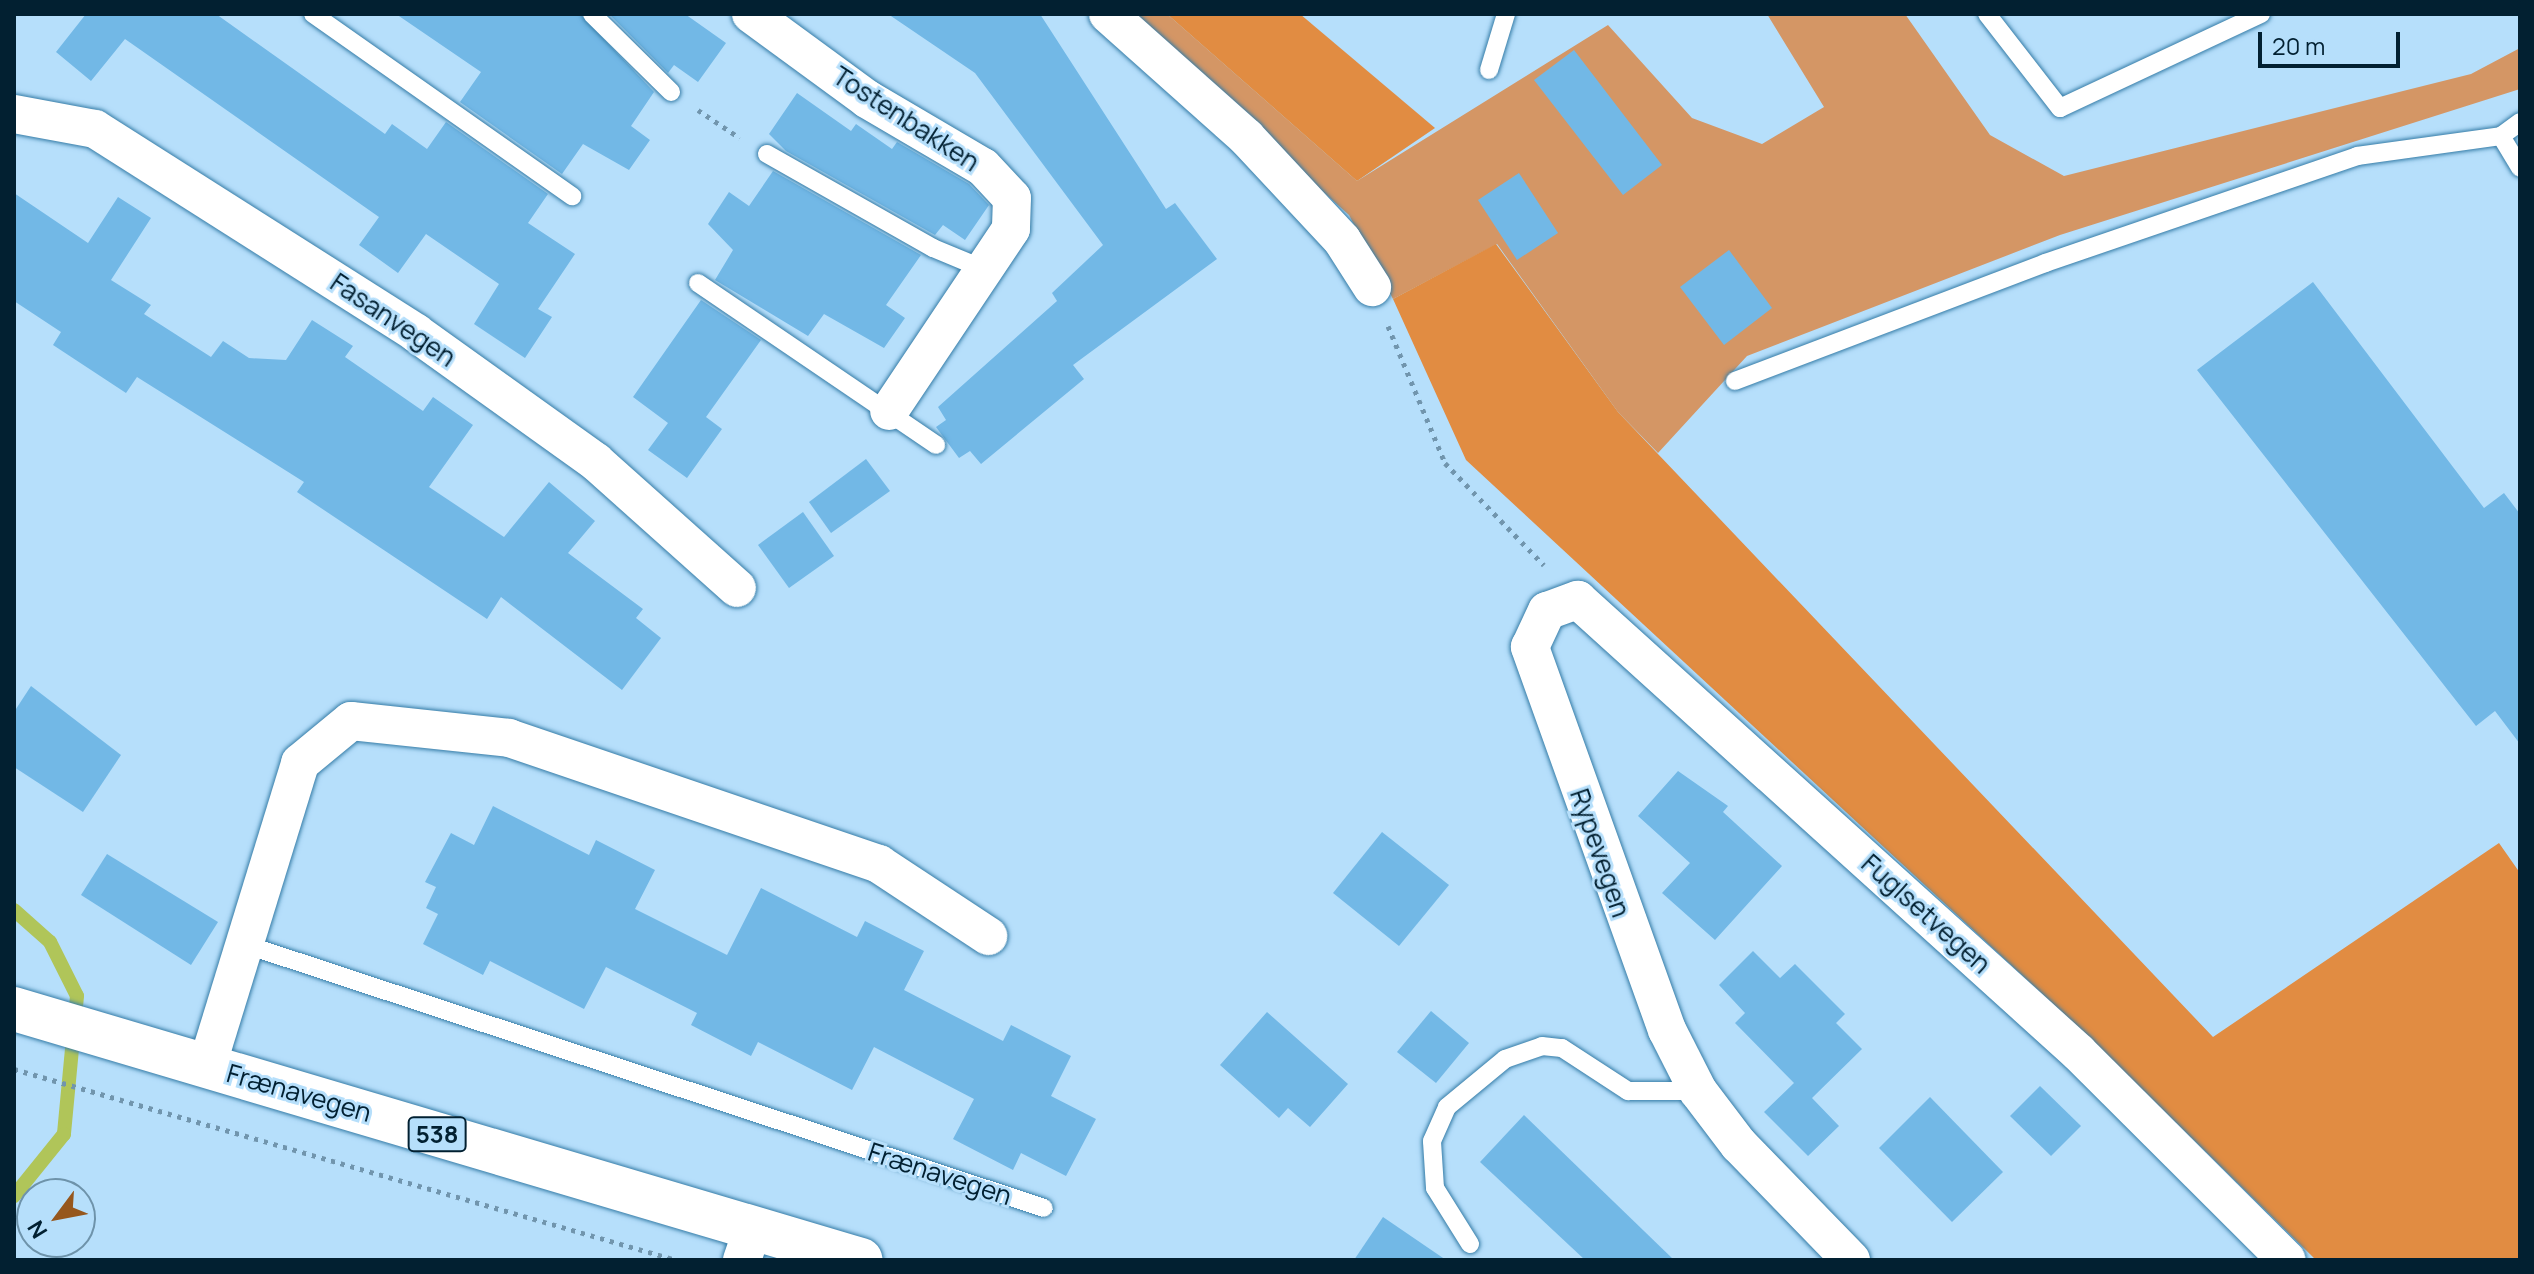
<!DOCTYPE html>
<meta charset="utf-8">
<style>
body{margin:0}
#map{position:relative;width:2534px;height:1274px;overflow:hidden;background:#b6dffb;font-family:Manrope,sans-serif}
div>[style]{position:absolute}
.green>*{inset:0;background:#d49665}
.forest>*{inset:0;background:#e18c42}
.stream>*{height:14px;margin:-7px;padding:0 7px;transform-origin:7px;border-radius:7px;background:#b0c559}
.building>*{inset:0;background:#72b8e6}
.path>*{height:5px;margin-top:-2.5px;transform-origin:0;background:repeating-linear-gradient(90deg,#7195ad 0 4px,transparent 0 10px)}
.roads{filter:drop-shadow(0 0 2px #357ca7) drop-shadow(0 0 2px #357ca7)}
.lane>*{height:18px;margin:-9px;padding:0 9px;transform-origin:9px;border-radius:9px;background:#fff}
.street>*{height:38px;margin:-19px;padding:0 19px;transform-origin:19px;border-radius:19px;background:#fff}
.primary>*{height:44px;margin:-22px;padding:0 22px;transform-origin:22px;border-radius:22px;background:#fff}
span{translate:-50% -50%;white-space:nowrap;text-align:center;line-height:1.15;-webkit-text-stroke:6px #b6dffb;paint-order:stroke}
.shield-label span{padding:2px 6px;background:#b6dffb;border:2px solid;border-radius:6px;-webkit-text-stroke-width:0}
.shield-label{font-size:24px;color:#022031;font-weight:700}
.street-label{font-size:26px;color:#022031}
.frame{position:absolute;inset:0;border:16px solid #022031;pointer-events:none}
.north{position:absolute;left:16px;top:1178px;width:80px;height:80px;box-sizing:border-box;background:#b6dffb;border:2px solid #6e93aa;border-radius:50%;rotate:238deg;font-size:22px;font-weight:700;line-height:32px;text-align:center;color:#022031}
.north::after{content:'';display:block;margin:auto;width:28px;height:36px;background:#96571d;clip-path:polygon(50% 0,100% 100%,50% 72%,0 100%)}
.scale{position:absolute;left:2258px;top:32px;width:142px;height:36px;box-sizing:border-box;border:4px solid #022031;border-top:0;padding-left:10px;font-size:24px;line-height:28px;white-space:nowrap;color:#022031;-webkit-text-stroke:6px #b6dffb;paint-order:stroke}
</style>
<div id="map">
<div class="green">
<i style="clip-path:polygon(1125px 14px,1167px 14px,1357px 181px,1608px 25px,1692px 118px,1762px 144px,1824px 107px,1767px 14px,1905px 14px,1990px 135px,2064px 176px,2471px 74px,2520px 48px,2520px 89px,2060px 235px,1747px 356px,1658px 453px,1618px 412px,1497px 244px,1393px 299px,1349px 215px)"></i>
</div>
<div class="forest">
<i style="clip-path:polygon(1167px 14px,1300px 14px,1435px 128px,1357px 181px)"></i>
<i style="clip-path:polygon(1496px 244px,1618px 412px,2213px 1037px,2499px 843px,2520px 873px,2520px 1260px,2316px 1260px,2091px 1039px,1466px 460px,1393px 299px)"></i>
</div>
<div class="stream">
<i style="left:14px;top:910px;width:48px;rotate:41.6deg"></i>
<i style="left:50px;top:942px;width:60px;rotate:63.4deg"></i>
<i style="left:77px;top:996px;width:139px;rotate:95.4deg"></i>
<i style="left:64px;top:1134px;width:80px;rotate:128.9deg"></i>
</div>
<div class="building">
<i style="clip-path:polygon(86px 14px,216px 14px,385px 134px,392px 124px,427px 149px,446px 122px,548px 194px,528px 223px,575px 254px,538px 309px,552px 317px,525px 358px,474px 324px,499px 284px,426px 234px,398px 273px,359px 245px,379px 217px,125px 39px,91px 81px,56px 52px)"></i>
<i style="clip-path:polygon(396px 14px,580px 14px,654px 92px,631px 126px,650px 140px,629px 170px,583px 144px,562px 174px,460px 102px,481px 72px)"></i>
<i style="clip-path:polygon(609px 14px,685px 14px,726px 43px,698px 82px,674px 65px,668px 73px)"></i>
<i style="clip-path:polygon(888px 14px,1040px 14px,1166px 209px,1175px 203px,1217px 259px,1073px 365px,1084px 379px,981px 464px,970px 451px,959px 458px,936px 427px,946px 420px,938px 407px,1057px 301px,1052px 293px,1103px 245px,975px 73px)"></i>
<i style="clip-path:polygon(1574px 50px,1662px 165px,1623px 195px,1534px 80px)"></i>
<i style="clip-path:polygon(797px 93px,851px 131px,856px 124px,892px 149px,897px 142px,969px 184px,989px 205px,965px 240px,943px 225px,935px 235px,786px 151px,769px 134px)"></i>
<i style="clip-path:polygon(773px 171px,921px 255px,886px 305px,905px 318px,884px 348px,824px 314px,808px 336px,715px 280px,733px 250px,708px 224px,729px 192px,749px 206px)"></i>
<i style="clip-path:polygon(1519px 173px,1558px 233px,1517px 260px,1478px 200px)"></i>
<i style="clip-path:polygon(14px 193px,88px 243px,118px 197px,151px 218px,111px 280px,151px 305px,144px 314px,211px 357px,223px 341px,249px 358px,286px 360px,312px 320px,353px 346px,345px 357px,423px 411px,433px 397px,473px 425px,429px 487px,504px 537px,549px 482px,595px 521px,568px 553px,643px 609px,636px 618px,661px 638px,622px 690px,501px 597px,487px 619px,297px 492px,304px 482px,137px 377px,126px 393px,53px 345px,61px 332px,14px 301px)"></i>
<i style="clip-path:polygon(1729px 250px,1772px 308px,1724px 345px,1680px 287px)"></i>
<i style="clip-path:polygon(2313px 282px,2484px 508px,2504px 493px,2520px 514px,2520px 744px,2495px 711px,2476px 726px,2197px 370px)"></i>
<i style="clip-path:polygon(701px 300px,761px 340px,706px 417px,722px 429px,687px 478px,648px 450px,668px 423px,633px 397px)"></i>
<i style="clip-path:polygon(866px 459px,890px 491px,831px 533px,809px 502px)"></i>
<i style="clip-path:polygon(803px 512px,834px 556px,789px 588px,758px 545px)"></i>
<i style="clip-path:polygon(31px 686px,121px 755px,83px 812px,14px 767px,14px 712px)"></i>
<i style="clip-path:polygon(1678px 771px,1728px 806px,1723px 812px,1782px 866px,1715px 940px,1662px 893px,1690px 863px,1638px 816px)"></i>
<i style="clip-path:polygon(493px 806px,589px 855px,596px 840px,655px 870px,635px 909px,727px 955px,761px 888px,857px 937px,865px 921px,924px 951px,904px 990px,1003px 1041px,1011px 1025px,1071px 1056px,1051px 1096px,1096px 1119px,1066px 1176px,1021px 1153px,1013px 1170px,953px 1139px,974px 1099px,874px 1047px,852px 1090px,758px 1042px,751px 1056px,691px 1025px,697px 1013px,606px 967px,584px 1009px,490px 961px,483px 975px,423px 944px,438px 914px,426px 908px,436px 887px,425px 882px,451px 833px,474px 845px)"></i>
<i style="clip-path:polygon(1382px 832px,1449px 885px,1399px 946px,1333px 893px)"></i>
<i style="clip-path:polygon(107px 854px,218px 922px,191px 965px,81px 895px)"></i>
<i style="clip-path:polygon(1753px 951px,1780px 978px,1795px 964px,1845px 1014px,1836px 1023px,1862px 1049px,1812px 1098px,1839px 1126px,1808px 1156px,1764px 1112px,1794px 1083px,1735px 1023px,1745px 1013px,1719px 985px)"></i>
<i style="clip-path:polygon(1431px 1011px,1469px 1043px,1436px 1083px,1397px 1052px)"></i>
<i style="clip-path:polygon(1267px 1012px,1348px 1084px,1310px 1127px,1288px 1108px,1279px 1118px,1220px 1065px)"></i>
<i style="clip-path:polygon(2040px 1086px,2081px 1126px,2051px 1156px,2010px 1116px)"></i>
<i style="clip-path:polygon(1930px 1097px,2003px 1172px,1952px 1222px,1879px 1148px)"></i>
<i style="clip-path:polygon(1524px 1115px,1674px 1260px,1585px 1260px,1480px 1162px)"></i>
<i style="clip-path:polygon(1383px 1217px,1446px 1260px,1354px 1260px)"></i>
</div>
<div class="path">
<i style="left:698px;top:110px;width:50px;rotate:33.7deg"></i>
<i style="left:1388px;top:326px;width:148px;rotate:67.4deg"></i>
<i style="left:1445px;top:463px;width:142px;rotate:45.9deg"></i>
<i style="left:14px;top:1069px;width:689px;rotate:16.09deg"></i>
</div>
<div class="roads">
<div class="lane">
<i style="left:313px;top:14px;width:317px;rotate:35.1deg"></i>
<i style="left:592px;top:14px;width:111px;rotate:44.6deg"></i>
<i style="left:1987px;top:14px;width:119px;rotate:52.2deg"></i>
<i style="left:2060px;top:108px;width:222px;rotate:-25.1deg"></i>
<i style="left:1489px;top:70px;width:59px;rotate:-73.1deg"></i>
<i style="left:2501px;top:136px;width:37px;rotate:59deg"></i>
<i style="left:767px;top:154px;width:191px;rotate:29.5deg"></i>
<i style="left:933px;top:248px;width:57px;rotate:22.5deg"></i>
<i style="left:698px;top:283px;width:288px;rotate:34.2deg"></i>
<i style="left:1735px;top:381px;width:332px;rotate:-20.8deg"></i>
<i style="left:2045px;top:263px;width:330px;rotate:-18.9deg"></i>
<i style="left:2357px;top:156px;width:145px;rotate:-7.9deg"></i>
<i style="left:2501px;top:136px;width:24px;rotate:-36deg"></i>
<i style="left:244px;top:944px;width:842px;rotate:18.26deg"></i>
<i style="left:1470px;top:1244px;width:66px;rotate:-122deg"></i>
<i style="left:1435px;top:1188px;width:47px;rotate:-93.7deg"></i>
<i style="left:1432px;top:1141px;width:37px;rotate:-66deg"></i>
<i style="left:1447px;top:1107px;width:75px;rotate:-39.6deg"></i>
<i style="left:1505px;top:1059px;width:39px;rotate:-19deg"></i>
<i style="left:1542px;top:1046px;width:20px;rotate:6deg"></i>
<i style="left:1562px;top:1048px;width:79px;rotate:33.1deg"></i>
<i style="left:1628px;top:1091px;width:70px"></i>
</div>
<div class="street">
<i style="left:751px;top:14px;width:144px;rotate:36.2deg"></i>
<i style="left:867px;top:99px;width:134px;rotate:30.4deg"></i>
<i style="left:983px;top:167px;width:42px;rotate:46.9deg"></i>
<i style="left:1012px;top:198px;width:31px;rotate:92deg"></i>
<i style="left:1011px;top:229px;width:219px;rotate:123.8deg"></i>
<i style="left:1108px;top:14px;width:185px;rotate:41.7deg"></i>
<i style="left:1246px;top:137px;width:141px;rotate:47deg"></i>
<i style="left:1342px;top:240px;width:56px;rotate:57.4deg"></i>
<i style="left:14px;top:114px;width:82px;rotate:10.5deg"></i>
<i style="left:95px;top:129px;width:380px;rotate:32.4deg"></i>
<i style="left:416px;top:333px;width:221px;rotate:35.6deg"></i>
<i style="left:596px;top:462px;width:189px;rotate:41.8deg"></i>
<i style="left:207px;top:1066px;width:317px;rotate:-72.9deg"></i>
<i style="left:300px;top:763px;width:66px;rotate:-39.5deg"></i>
<i style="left:351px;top:721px;width:159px;rotate:6.1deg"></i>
<i style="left:509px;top:738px;width:391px;rotate:18.8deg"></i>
<i style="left:879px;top:864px;width:131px;rotate:33.4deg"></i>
<i style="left:742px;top:1260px;width:34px;rotate:-71deg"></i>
<i style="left:1851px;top:1260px;width:161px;rotate:-134.2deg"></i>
<i style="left:1739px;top:1145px;width:68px;rotate:-127.2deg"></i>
<i style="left:1698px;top:1091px;width:68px;rotate:-116.9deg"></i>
<i style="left:1667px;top:1030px;width:407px;rotate:-109.7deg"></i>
<i style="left:1530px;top:647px;width:40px;rotate:-65deg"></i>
<i style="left:1547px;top:611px;width:33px;rotate:-20deg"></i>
<i style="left:1578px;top:600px;width:675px;rotate:42.12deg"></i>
<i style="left:2079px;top:1053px;width:293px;rotate:44.9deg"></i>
</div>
<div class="primary">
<i style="left:14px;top:1009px;width:883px;rotate:16.51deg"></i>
</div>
</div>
<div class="shield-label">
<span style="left:437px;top:1134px">538</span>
</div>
<div class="street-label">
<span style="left:906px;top:119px;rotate:33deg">Tostenbakken</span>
<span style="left:393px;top:320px;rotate:34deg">Fasanvegen</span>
<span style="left:1600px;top:853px;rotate:71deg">Rypevegen</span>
<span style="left:1926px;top:914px;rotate:42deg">Fuglsetvegen</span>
<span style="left:299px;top:1093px;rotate:16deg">Frænavegen</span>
<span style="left:940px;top:1174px;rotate:18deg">Frænavegen</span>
</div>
<div class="frame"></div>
<div class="north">N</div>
<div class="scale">20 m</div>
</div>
